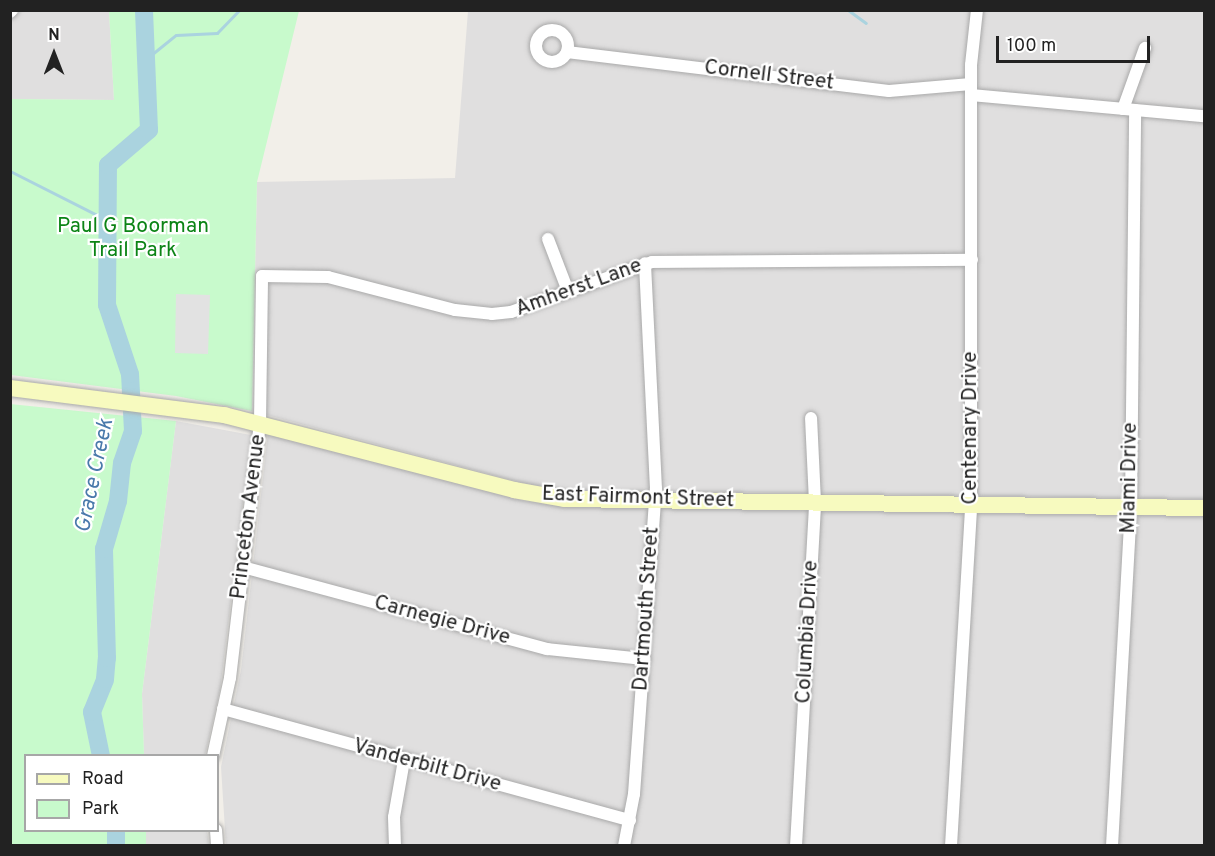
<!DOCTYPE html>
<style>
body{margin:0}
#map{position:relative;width:1215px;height:856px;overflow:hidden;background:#f2efe9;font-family:Overpass,sans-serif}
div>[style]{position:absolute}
.residential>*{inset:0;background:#e0dfdf}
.park>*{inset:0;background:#c8facc}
.parking>*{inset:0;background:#e2e2e2}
.stream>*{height:3px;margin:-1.5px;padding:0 1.5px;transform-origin:1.5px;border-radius:1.5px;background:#aad3df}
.river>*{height:18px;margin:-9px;padding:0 9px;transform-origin:9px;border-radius:9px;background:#aad3df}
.roads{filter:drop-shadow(0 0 2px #a9a9a9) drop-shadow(0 0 2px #a9a9a9)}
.street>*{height:12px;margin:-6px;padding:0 6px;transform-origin:6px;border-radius:6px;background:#fff}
.street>.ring{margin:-6px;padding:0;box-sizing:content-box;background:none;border:12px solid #fff;border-radius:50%}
.secondary>*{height:16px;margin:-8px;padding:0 8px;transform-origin:8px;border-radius:8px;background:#f7fabf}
span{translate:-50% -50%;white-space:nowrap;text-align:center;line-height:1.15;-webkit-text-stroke:4.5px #fff;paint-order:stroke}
.street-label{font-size:21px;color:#222}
.park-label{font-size:21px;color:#0c8416}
.water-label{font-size:22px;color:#4a7aab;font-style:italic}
.frame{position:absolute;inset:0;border:12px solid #222;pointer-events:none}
.legend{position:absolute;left:24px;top:754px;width:195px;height:78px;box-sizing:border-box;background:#fff;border:2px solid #a7a7a7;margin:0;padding:8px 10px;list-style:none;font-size:18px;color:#222}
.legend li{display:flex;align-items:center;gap:12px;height:30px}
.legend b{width:30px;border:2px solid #a7a7a7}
.north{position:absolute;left:24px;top:24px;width:60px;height:60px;-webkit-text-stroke:4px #fff;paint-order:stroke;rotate:0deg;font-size:16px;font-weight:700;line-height:24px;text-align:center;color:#222}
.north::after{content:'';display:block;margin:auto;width:21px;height:27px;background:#222;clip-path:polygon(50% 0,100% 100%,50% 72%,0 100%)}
.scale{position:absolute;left:996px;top:36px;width:154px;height:27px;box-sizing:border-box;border:3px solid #222;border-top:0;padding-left:8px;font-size:18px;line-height:21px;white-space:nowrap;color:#222;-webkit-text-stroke:4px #fff;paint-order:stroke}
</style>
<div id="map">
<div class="residential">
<i style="clip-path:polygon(11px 11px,109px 11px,114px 100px,11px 99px)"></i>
<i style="clip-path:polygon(468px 11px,1204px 11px,1204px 499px,546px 489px,252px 411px,257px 182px,455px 178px)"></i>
<i style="clip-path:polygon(176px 421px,251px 435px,220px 690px,205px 755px,144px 756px,142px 694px)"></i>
<i style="clip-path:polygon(268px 433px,524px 501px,577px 507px,1204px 516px,1204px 845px,226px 846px,221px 767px,241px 670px)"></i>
<i style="clip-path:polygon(146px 831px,207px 831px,209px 845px,146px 845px)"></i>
</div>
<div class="park">
<i style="clip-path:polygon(109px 11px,299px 11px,257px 182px,252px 411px,176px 396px,11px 375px,11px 99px,114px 100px)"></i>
<i style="clip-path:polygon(10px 404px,176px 421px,142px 694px,144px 755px,26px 756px,26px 830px,146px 831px,146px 845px,11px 845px)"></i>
</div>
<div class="parking">
<i style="clip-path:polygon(176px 294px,210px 295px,208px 354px,175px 353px)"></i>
</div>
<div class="stream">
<i style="left:848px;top:10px;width:22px;rotate:36deg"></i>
<i style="left:146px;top:59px;width:38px;rotate:-39deg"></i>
<i style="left:176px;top:35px;width:41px;rotate:-2.8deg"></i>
<i style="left:217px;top:33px;width:32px;rotate:-46deg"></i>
<i style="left:10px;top:171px;width:111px;rotate:26.8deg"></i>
</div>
<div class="river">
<i style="left:101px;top:756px;width:45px;rotate:-101.6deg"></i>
<i style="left:92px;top:712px;width:35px;rotate:-68deg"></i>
<i style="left:105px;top:679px;width:21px;rotate:-85deg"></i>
<i style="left:107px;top:658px;width:109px;rotate:-91.6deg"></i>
<i style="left:104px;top:549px;width:50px;rotate:-73.7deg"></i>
<i style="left:118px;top:501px;width:38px;rotate:-84deg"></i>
<i style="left:122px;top:463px;width:34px;rotate:-71deg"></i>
<i style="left:133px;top:431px;width:57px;rotate:-93deg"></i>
<i style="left:130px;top:374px;width:73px;rotate:-108.4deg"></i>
<i style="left:107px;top:305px;width:140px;rotate:-89.6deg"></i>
<i style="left:108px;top:165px;width:54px;rotate:-40.5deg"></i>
<i style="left:149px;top:130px;width:120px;rotate:-92.4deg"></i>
<i style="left:116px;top:830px;width:16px;rotate:90deg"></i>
</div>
<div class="roads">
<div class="street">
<i style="left:10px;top:12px;width:3px;rotate:-45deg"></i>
<i class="ring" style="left:536px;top:30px;width:20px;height:20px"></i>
<i style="left:567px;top:52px;width:324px;rotate:6.9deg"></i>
<i style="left:889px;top:91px;width:82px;rotate:-4.9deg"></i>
<i style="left:971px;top:95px;width:234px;rotate:5.2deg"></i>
<i style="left:1123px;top:109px;width:65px;rotate:-70.2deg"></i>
<i style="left:548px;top:239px;width:56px;rotate:69deg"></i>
<i style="left:243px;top:567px;width:315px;rotate:15.1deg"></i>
<i style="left:547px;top:649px;width:98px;rotate:5.9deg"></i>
<i style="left:223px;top:709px;width:422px;rotate:15.3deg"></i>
<i style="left:213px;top:756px;width:80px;rotate:-77.7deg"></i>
<i style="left:230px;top:678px;width:257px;rotate:-83.3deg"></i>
<i style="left:260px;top:423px;width:147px;rotate:-89.2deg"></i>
<i style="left:262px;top:276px;width:66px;rotate:0.9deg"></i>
<i style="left:328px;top:277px;width:131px;rotate:14.6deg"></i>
<i style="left:455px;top:310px;width:37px;rotate:6deg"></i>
<i style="left:492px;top:314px;width:19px;rotate:-6deg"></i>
<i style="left:511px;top:312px;width:150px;rotate:-19.5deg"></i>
<i style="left:652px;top:262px;width:320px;rotate:-0.4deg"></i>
<i style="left:216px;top:830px;width:16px;rotate:86deg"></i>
<i style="left:395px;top:846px;width:29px;rotate:-92deg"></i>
<i style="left:394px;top:817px;width:58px;rotate:-80deg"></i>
<i style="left:624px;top:846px;width:53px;rotate:-79.1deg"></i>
<i style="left:634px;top:794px;width:306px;rotate:-85.9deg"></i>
<i style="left:656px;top:489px;width:226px;rotate:-92.8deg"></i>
<i style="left:796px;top:846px;width:345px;rotate:-86.8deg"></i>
<i style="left:815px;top:502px;width:84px;rotate:-92.7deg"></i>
<i style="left:951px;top:846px;width:342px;rotate:-86.6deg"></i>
<i style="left:971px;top:505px;width:440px;rotate:-90deg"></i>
<i style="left:971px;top:65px;width:55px;rotate:-83.8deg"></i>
<i style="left:1112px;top:846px;width:340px;rotate:-86.8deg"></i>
<i style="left:1131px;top:507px;width:397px;rotate:-89.4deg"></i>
</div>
<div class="secondary">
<i style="left:10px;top:388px;width:216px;rotate:7.2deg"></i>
<i style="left:224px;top:415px;width:300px;rotate:14.5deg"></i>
<i style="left:514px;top:490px;width:52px;rotate:10deg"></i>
<i style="left:565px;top:499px;width:639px;rotate:0.81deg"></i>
</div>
</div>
<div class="street-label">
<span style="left:769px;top:76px;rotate:7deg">Cornell Street</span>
<span style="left:579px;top:288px;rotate:-20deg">Amherst Lane</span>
<span style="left:971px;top:428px;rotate:-90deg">Centenary Drive</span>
<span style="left:1130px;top:478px;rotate:-89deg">Miami Drive</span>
<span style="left:638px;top:498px;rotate:2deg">East Fairmont Street</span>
<span style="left:249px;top:517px;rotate:-83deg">Princeton Avenue</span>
<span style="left:647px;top:609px;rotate:-86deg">Dartmouth Street</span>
<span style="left:442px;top:621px;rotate:15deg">Carnegie Drive</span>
<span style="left:808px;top:632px;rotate:-87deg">Columbia Drive</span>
<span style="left:427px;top:766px;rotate:15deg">Vanderbilt Drive</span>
</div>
<div class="park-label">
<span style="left:133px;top:239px">Paul G Boorman<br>Trail Park</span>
</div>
<div class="water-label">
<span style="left:95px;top:476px;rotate:-78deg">Grace Creek</span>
</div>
<div class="frame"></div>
<ul class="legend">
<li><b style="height:8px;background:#f7fabf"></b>Road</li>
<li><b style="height:16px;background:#c8facc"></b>Park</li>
</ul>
<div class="north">N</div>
<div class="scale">100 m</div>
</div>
